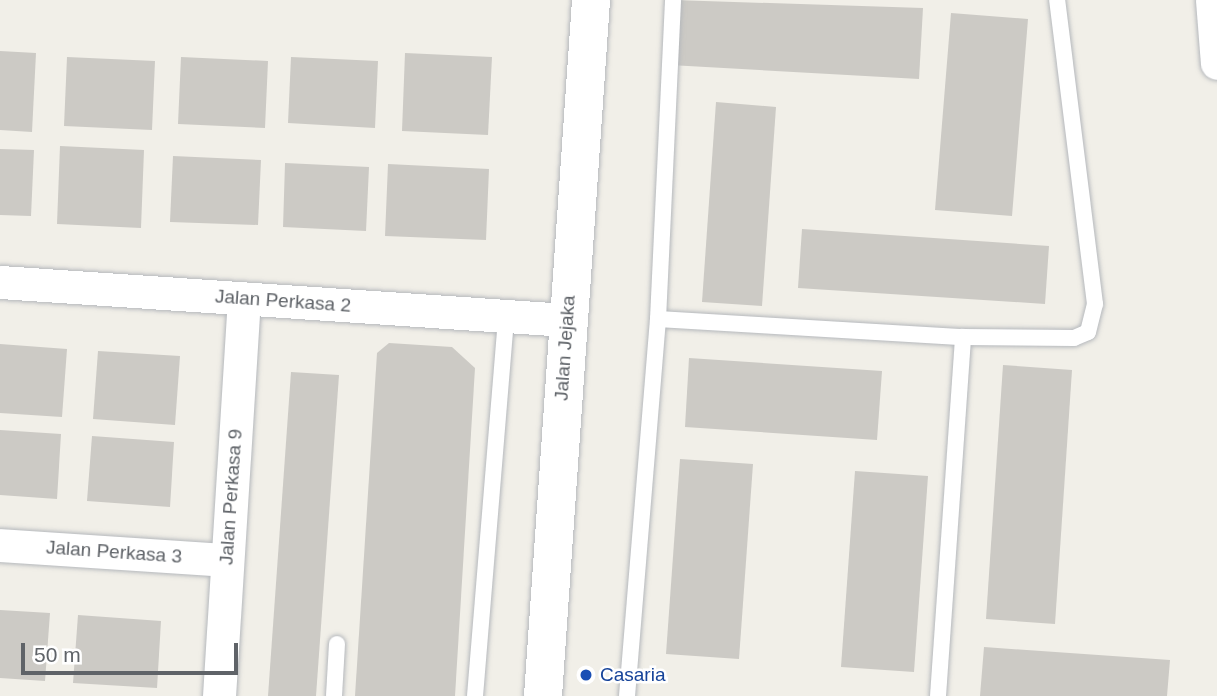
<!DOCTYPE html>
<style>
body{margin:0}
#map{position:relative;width:1217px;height:696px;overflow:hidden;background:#f1efe8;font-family:Helvetica,sans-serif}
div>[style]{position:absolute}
.building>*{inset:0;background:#cccac5}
.roads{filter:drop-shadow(0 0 2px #b5b8bc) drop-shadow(0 0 2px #b5b8bc)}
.service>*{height:16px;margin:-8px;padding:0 8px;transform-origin:8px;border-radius:8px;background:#fff}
.minor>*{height:33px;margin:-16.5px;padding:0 16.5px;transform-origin:16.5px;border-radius:16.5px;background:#fff}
.tertiary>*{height:38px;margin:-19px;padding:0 19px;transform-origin:19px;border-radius:19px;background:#fff}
.dots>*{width:19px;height:19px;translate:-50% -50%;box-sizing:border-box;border:4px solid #fff;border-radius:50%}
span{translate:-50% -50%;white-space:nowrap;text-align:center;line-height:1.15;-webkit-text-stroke:5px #fff;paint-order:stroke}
.street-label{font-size:19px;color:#5f6368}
.transit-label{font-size:19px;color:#164399}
.left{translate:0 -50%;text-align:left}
.scale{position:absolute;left:21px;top:643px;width:217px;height:32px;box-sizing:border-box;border:4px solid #5f6368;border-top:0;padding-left:9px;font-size:21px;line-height:24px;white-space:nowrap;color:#5f6368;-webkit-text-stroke:5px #fff;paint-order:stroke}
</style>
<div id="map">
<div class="building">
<i style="clip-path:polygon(674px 0,923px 8px,919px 79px,670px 65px)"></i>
<i style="clip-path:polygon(951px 13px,1028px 19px,1012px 216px,935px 210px)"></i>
<i style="clip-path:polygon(0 51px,36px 53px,32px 132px,0 130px)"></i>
<i style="clip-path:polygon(405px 53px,492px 57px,488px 135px,402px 131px)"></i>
<i style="clip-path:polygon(67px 57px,155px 61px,152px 130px,64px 126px)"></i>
<i style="clip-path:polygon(181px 57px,268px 61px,265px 128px,178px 124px)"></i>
<i style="clip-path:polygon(291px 57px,378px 61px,375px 128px,288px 123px)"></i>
<i style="clip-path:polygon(716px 102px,776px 107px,762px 306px,702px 302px)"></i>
<i style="clip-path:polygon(60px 146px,144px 150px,141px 228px,57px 224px)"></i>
<i style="clip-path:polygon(0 149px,34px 150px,31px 216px,0 215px)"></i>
<i style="clip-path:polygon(173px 156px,261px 160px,258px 225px,170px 222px)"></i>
<i style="clip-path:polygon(285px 163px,369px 167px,366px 231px,283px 227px)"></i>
<i style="clip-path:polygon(388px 164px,489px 169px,486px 240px,385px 236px)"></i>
<i style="clip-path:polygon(802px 229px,1049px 246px,1045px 304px,798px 288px)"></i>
<i style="clip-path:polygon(389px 343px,452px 347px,475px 368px,455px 696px,355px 696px,377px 353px)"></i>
<i style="clip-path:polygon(0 344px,67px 349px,62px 417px,0 413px)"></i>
<i style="clip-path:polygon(98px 351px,180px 356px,175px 425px,93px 419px)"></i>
<i style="clip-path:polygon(689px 358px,882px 371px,877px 440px,685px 427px)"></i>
<i style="clip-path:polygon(1003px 365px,1072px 370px,1055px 624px,986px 619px)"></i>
<i style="clip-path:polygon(291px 372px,339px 375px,316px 696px,268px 696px)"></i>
<i style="clip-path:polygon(0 430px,61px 434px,57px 499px,0 495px)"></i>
<i style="clip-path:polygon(92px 436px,174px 442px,170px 507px,87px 501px)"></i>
<i style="clip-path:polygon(680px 459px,753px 464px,739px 659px,666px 654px)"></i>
<i style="clip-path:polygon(855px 471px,928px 476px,914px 672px,841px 667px)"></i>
<i style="clip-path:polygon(0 610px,50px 613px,45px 681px,0 678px)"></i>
<i style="clip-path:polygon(78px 615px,161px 621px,157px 688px,73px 683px)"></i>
<i style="clip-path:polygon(984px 647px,1170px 660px,1167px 696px,980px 696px)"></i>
</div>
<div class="roads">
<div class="service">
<i style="left:658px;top:319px;width:306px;rotate:3.4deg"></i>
<i style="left:963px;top:337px;width:111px;rotate:0.5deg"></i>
<i style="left:1074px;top:338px;width:15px;rotate:-23deg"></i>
<i style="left:1088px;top:332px;width:29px;rotate:-76deg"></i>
<i style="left:1095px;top:304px;width:306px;rotate:-97.1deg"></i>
<i style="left:334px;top:696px;width:52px;rotate:-86.7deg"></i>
<i style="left:475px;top:696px;width:381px;rotate:-85.3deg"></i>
<i style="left:627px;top:696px;width:378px;rotate:-85.3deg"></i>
<i style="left:658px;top:319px;width:319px;rotate:-87.3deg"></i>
<i style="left:938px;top:696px;width:360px;rotate:-86deg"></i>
</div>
<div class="minor">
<i style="left:1212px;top:0;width:63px;rotate:85.5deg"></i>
<i style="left:0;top:282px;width:567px;rotate:3.84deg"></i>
<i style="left:0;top:545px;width:227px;rotate:3.8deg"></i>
<i style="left:219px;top:696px;width:398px;rotate:-86.4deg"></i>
</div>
<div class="tertiary">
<i style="left:543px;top:696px;width:698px;rotate:-86.05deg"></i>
</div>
</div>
<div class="dots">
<i style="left:586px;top:675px;background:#1a4fb4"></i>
</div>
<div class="street-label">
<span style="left:283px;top:301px;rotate:4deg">Jalan Perkasa 2</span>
<span style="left:565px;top:348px;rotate:-86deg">Jalan Jejaka</span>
<span style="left:231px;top:497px;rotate:-86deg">Jalan Perkasa 9</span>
<span style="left:114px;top:552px;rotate:4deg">Jalan Perkasa 3</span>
</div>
<div class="transit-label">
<span class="left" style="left:600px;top:675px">Casaria</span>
</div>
<div class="scale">50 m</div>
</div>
